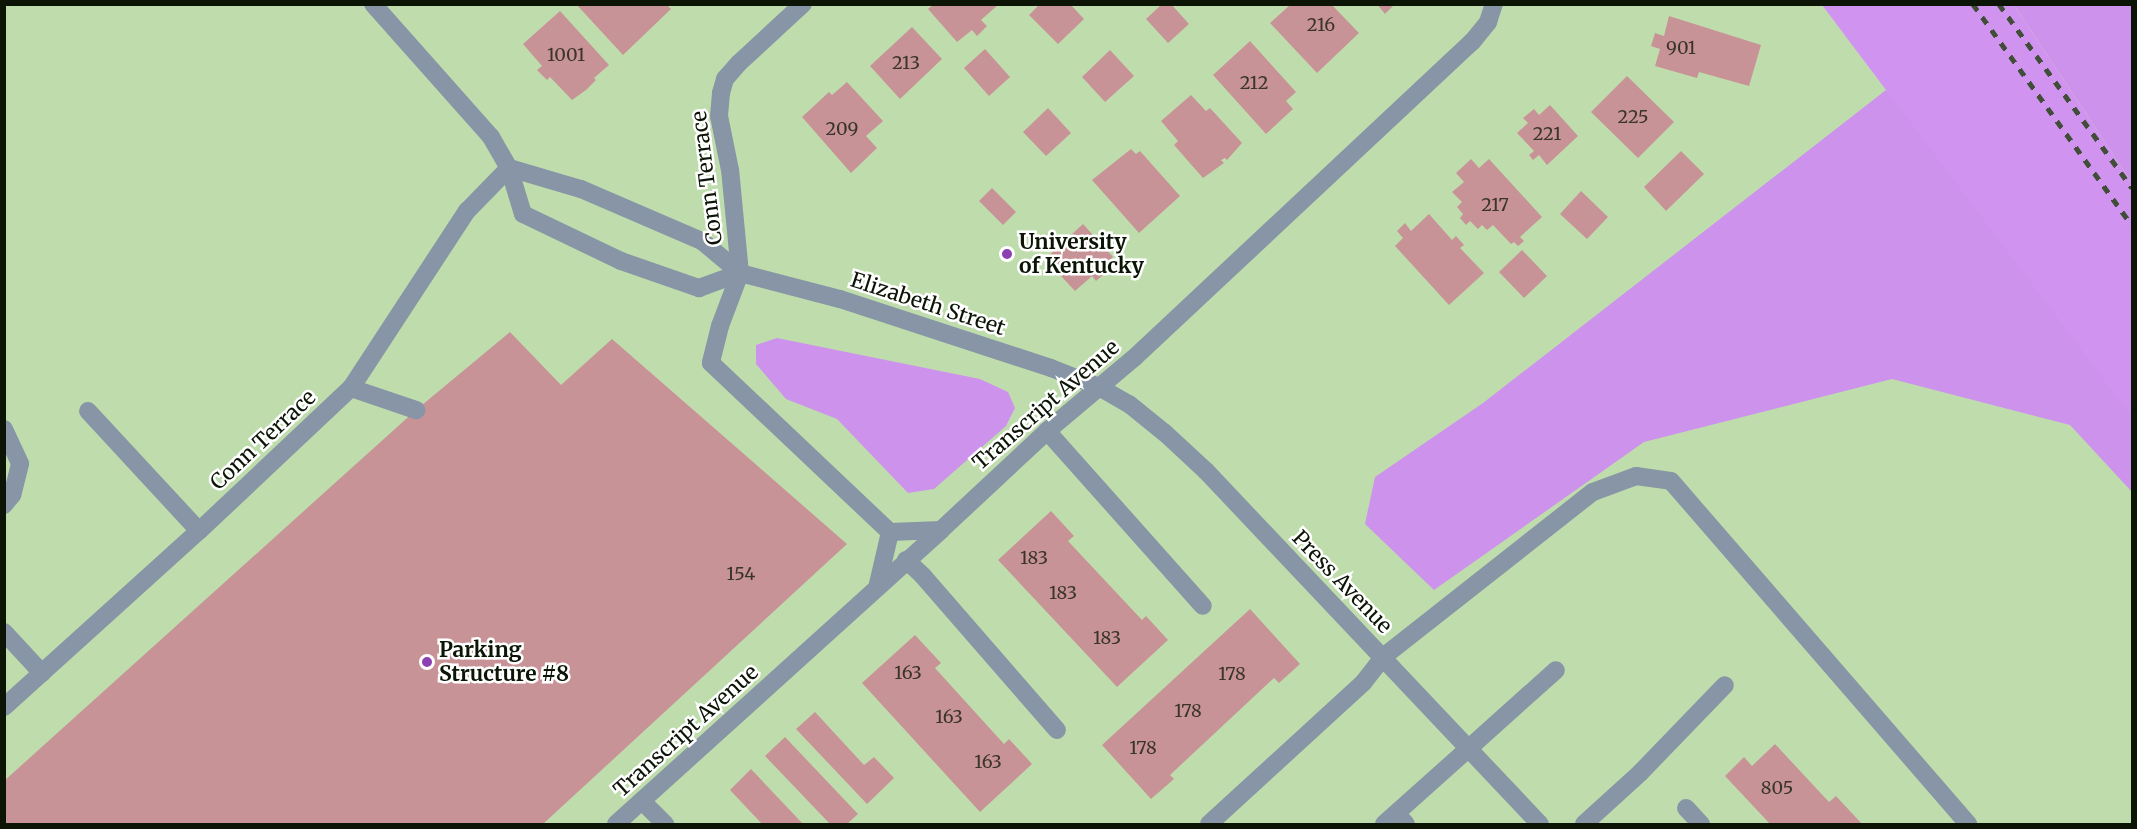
<!DOCTYPE html>
<style>
body{margin:0}
#map{position:relative;width:2137px;height:829px;overflow:hidden;background:#cee9bd;font-family:Merriweather,serif}
div>[style]{position:absolute}
.built>*{inset:0;background:#bfddac}
.green>*{inset:0;background:#cd93ec}
.forest>*{inset:0;background:#d093f0}
.building>*{inset:0;background:#c89397}
.lane>*{height:18px;margin:-9px;padding:0 9px;transform-origin:9px;border-radius:9px;background:#8895a6}
.street>*{height:18px;margin:-9px;padding:0 9px;transform-origin:9px;border-radius:9px;background:#8895a6}
.rail>*{height:4.5px;margin-top:-2.25px;transform-origin:0;background:repeating-linear-gradient(90deg,#404e37 0 8px,transparent 0 16px)}
.dots>*{width:16px;height:16px;translate:-50% -50%;box-sizing:border-box;border:3px solid #fff;border-radius:50%}
span{translate:-50% -50%;white-space:nowrap;text-align:center;line-height:1.15;-webkit-text-stroke:5px #fff;paint-order:stroke}
.number-label{font-size:18px;color:#3a342a}
.number-label span{-webkit-text-stroke-width:0}
.street-label{font-size:21px;color:#0b1405}
.poi-label{font-size:21px;color:#0b1405;font-weight:700}
.left{translate:0 -50%;text-align:left}
.frame{position:absolute;inset:0;border:6px solid #0b1405;pointer-events:none}
</style>
<div id="map">
<div class="built">
<i style="clip-path:polygon(5px 5px,1822px 5px,2132px 417px,2132px 824px,5px 824px)"></i>
</div>
<div class="green">
<i style="clip-path:polygon(2014px 5px,2132px 5px,2132px 183px)"></i>
<i style="clip-path:polygon(1886px 90px,2132px 393px,2132px 492px,2070px 425px,1892px 379px,1644px 442px,1434px 590px,1365px 524px,1375px 477px,1483px 403px)"></i>
<i style="clip-path:polygon(777px 338px,980px 379px,1008px 392px,1015px 408px,1006px 426px,934px 489px,908px 493px,837px 419px,786px 399px,756px 364px,756px 345px)"></i>
</div>
<div class="forest">
<i style="clip-path:polygon(1822px 5px,2014px 5px,2132px 183px,2132px 417px)"></i>
</div>
<div class="building">
<i style="clip-path:polygon(576px 4px,666px 4px,671px 9px,623px 55px)"></i>
<i style="clip-path:polygon(934px 4px,999px 4px,981px 20px,987px 26px,977px 36px,972px 30px,957px 42px,928px 9px)"></i>
<i style="clip-path:polygon(1040px 4px,1070px 4px,1084px 19px,1058px 44px,1029px 15px)"></i>
<i style="clip-path:polygon(1162px 4px,1171px 4px,1189px 24px,1168px 43px,1146px 19px)"></i>
<i style="clip-path:polygon(1377px 4px,1395px 4px,1385px 14px)"></i>
<i style="clip-path:polygon(1290px 5px,1332px 5px,1359px 33px,1317px 73px,1270px 23px)"></i>
<i style="clip-path:polygon(560px 11px,609px 65px,594px 78px,596px 80px,586px 90px,572px 100px,550px 77px,547px 80px,537px 70px,542px 66px,523px 44px)"></i>
<i style="clip-path:polygon(1669px 16px,1761px 45px,1749px 86px,1699px 72px,1697px 78px,1655px 66px,1660px 49px,1651px 46px,1655px 33px,1664px 36px)"></i>
<i style="clip-path:polygon(912px 27px,942px 59px,900px 99px,870px 66px)"></i>
<i style="clip-path:polygon(1250px 41px,1296px 92px,1286px 101px,1293px 109px,1266px 134px,1213px 75px)"></i>
<i style="clip-path:polygon(985px 49px,1010px 77px,989px 96px,964px 68px)"></i>
<i style="clip-path:polygon(1110px 50px,1134px 76px,1105px 102px,1082px 77px)"></i>
<i style="clip-path:polygon(1627px 76px,1674px 122px,1638px 158px,1591px 112px)"></i>
<i style="clip-path:polygon(847px 82px,883px 121px,866px 136px,877px 148px,851px 173px,802px 117px,829px 92px,832px 95px)"></i>
<i style="clip-path:polygon(1191px 95px,1206px 111px,1210px 108px,1242px 143px,1227px 160px,1225px 158px,1221px 160px,1224px 163px,1203px 178px,1174px 145px,1178px 141px,1161px 121px)"></i>
<i style="clip-path:polygon(1550px 105px,1578px 136px,1547px 165px,1539px 155px,1533px 160px,1529px 155px,1534px 151px,1517px 133px,1528px 123px,1523px 118px,1534px 109px,1539px 115px)"></i>
<i style="clip-path:polygon(1048px 108px,1071px 133px,1046px 156px,1023px 132px)"></i>
<i style="clip-path:polygon(1131px 149px,1136px 154px,1140px 151px,1180px 196px,1139px 233px,1092px 180px)"></i>
<i style="clip-path:polygon(1681px 151px,1704px 174px,1666px 211px,1644px 187px)"></i>
<i style="clip-path:polygon(1471px 159px,1479px 168px,1489px 159px,1542px 217px,1520px 237px,1524px 241px,1518px 246px,1514px 242px,1511px 244px,1493px 225px,1487px 230px,1482px 225px,1478px 229px,1470px 221px,1466px 225px,1460px 218px,1463px 214px,1457px 207px,1462px 202px,1452px 192px,1464px 182px,1456px 173px)"></i>
<i style="clip-path:polygon(992px 188px,1016px 212px,1003px 225px,979px 201px)"></i>
<i style="clip-path:polygon(1581px 191px,1608px 217px,1587px 239px,1560px 214px)"></i>
<i style="clip-path:polygon(1429px 214px,1452px 240px,1456px 236px,1464px 245px,1460px 248px,1484px 273px,1449px 305px,1395px 246px,1403px 238px,1397px 231px,1405px 223px,1411px 231px)"></i>
<i style="clip-path:polygon(1083px 224px,1113px 257px,1101px 268px,1105px 273px,1096px 281px,1092px 276px,1075px 291px,1045px 259px)"></i>
<i style="clip-path:polygon(1522px 250px,1547px 276px,1524px 298px,1499px 272px)"></i>
<i style="clip-path:polygon(510px 332px,561px 385px,612px 339px,847px 544px,543px 824px,4px 824px,4px 781px,416px 410px)"></i>
<i style="clip-path:polygon(1051px 511px,1074px 536px,1068px 541px,1142px 620px,1146px 616px,1168px 640px,1117px 687px,998px 560px)"></i>
<i style="clip-path:polygon(1250px 609px,1300px 664px,1279px 683px,1274px 678px,1170px 775px,1174px 779px,1151px 799px,1102px 745px)"></i>
<i style="clip-path:polygon(915px 635px,941px 663px,935px 668px,1004px 744px,1009px 739px,1032px 764px,980px 812px,862px 683px)"></i>
<i style="clip-path:polygon(815px 712px,864px 765px,874px 757px,894px 778px,867px 804px,796px 729px)"></i>
<i style="clip-path:polygon(785px 737px,858px 814px,847px 824px,830px 824px,765px 756px)"></i>
<i style="clip-path:polygon(1775px 744px,1829px 802px,1836px 796px,1862px 824px,1770px 824px,1725px 776px,1744px 757px,1752px 766px)"></i>
<i style="clip-path:polygon(751px 769px,803px 824px,762px 824px,730px 790px)"></i>
</div>
<div class="lane">
<i style="left:740px;top:273px;width:57px;rotate:110.7deg"></i>
<i style="left:720px;top:326px;width:38px;rotate:104deg"></i>
<i style="left:711px;top:363px;width:246px;rotate:43.4deg"></i>
<i style="left:890px;top:532px;width:51px;rotate:-2.2deg"></i>
<i style="left:351px;top:388px;width:69px;rotate:18.7deg"></i>
<i style="left:88px;top:411px;width:163px;rotate:47.2deg"></i>
<i style="left:4px;top:429px;width:38px;rotate:65deg"></i>
<i style="left:20px;top:464px;width:32px;rotate:104deg"></i>
<i style="left:12px;top:495px;width:13px;rotate:129deg"></i>
<i style="left:1047px;top:431px;width:234px;rotate:48.3deg"></i>
<i style="left:906px;top:560px;width:23px;rotate:43deg"></i>
<i style="left:923px;top:576px;width:204px;rotate:49deg"></i>
<i style="left:877px;top:588px;width:57px;rotate:-76.9deg"></i>
<i style="left:4px;top:632px;width:56px;rotate:47.2deg"></i>
<i style="left:1468px;top:749px;width:118px;rotate:-41.9deg"></i>
<i style="left:642px;top:801px;width:33px;rotate:45deg"></i>
<i style="left:1686px;top:808px;width:22px;rotate:47deg"></i>
<i style="left:1397px;top:814px;width:13px;rotate:48deg"></i>
<i style="left:1209px;top:824px;width:209px;rotate:-42.5deg"></i>
<i style="left:1363px;top:683px;width:33px;rotate:-52deg"></i>
<i style="left:1383px;top:657px;width:267px;rotate:-38.2deg"></i>
<i style="left:1593px;top:492px;width:46px;rotate:-20.4deg"></i>
<i style="left:1636px;top:476px;width:35px;rotate:8deg"></i>
<i style="left:1671px;top:481px;width:454px;rotate:49.1deg"></i>
<i style="left:1584px;top:824px;width:76px;rotate:-42.3deg"></i>
<i style="left:1640px;top:773px;width:122px;rotate:-46deg"></i>
</div>
<div class="street">
<i style="left:373px;top:4px;width:178px;rotate:48.4deg"></i>
<i style="left:491px;top:137px;width:36px;rotate:60deg"></i>
<i style="left:509px;top:168px;width:48px;rotate:73.1deg"></i>
<i style="left:523px;top:214px;width:109px;rotate:25.6deg"></i>
<i style="left:621px;top:261px;width:83px;rotate:19.1deg"></i>
<i style="left:699px;top:288px;width:44px;rotate:-20.1deg"></i>
<i style="left:509px;top:168px;width:75px;rotate:16.3deg"></i>
<i style="left:581px;top:189px;width:132px;rotate:23.3deg"></i>
<i style="left:702px;top:241px;width:50px;rotate:40.1deg"></i>
<i style="left:740px;top:273px;width:103px;rotate:14.6deg"></i>
<i style="left:840px;top:299px;width:222px;rotate:18.1deg"></i>
<i style="left:1051px;top:368px;width:52px;rotate:21.6deg"></i>
<i style="left:1099px;top:387px;width:34px;rotate:30deg"></i>
<i style="left:1129px;top:404px;width:46px;rotate:38.9deg"></i>
<i style="left:1165px;top:433px;width:56px;rotate:42.8deg"></i>
<i style="left:1206px;top:471px;width:486px;rotate:46.6deg"></i>
<i style="left:740px;top:273px;width:103px;rotate:-95.5deg"></i>
<i style="left:730px;top:170px;width:55px;rotate:-101.5deg"></i>
<i style="left:719px;top:116px;width:23px;rotate:-85deg"></i>
<i style="left:721px;top:93px;width:15px;rotate:-74deg"></i>
<i style="left:725px;top:79px;width:21px;rotate:-49deg"></i>
<i style="left:739px;top:63px;width:87px;rotate:-42.7deg"></i>
<i style="left:4px;top:707px;width:263px;rotate:-42.1deg"></i>
<i style="left:199px;top:531px;width:209px;rotate:-43.3deg"></i>
<i style="left:351px;top:388px;width:212px;rotate:-56.8deg"></i>
<i style="left:467px;top:211px;width:60px;rotate:-45.7deg"></i>
<i style="left:616px;top:824px;width:438px;rotate:-42.1deg"></i>
<i style="left:941px;top:530px;width:145px;rotate:-43deg"></i>
<i style="left:1047px;top:431px;width:114px;rotate:-40deg"></i>
<i style="left:1134px;top:358px;width:463px;rotate:-43.1deg"></i>
<i style="left:1472px;top:42px;width:26px;rotate:-51deg"></i>
<i style="left:1488px;top:22px;width:19px;rotate:-72deg"></i>
<i style="left:1384px;top:824px;width:113px;rotate:-41.8deg"></i>
</div>
<div class="rail">
<i style="left:1973px;top:4px;width:272px;rotate:54.3deg"></i>
<i style="left:1999px;top:4px;width:227px;rotate:54.1deg"></i>
</div>
<div class="dots">
<i style="left:1007px;top:254px;background:#8d40b1"></i>
<i style="left:427px;top:662px;background:#8d40b1"></i>
</div>
<div class="number-label">
<span style="left:1321px;top:25px">216</span>
<span style="left:1681px;top:48px">901</span>
<span style="left:566px;top:55px">1001</span>
<span style="left:906px;top:63px">213</span>
<span style="left:1254px;top:83px">212</span>
<span style="left:1633px;top:117px">225</span>
<span style="left:842px;top:129px">209</span>
<span style="left:1547px;top:134px">221</span>
<span style="left:1495px;top:205px">217</span>
<span style="left:1034px;top:558px">183</span>
<span style="left:741px;top:574px">154</span>
<span style="left:1063px;top:593px">183</span>
<span style="left:1107px;top:638px">183</span>
<span style="left:908px;top:673px">163</span>
<span style="left:1232px;top:674px">178</span>
<span style="left:1188px;top:711px">178</span>
<span style="left:949px;top:717px">163</span>
<span style="left:1143px;top:748px">178</span>
<span style="left:988px;top:762px">163</span>
<span style="left:1777px;top:788px">805</span>
</div>
<div class="street-label">
<span style="left:707px;top:178px;rotate:-97deg">Conn Terrace</span>
<span style="left:928px;top:304px;rotate:18deg">Elizabeth Street</span>
<span style="left:1046px;top:405px;rotate:-41deg">Transcript Avenue</span>
<span style="left:263px;top:440px;rotate:-43deg">Conn Terrace</span>
<span style="left:1342px;top:582px;rotate:46deg">Press Avenue</span>
<span style="left:686px;top:731px;rotate:-42deg">Transcript Avenue</span>
</div>
<div class="poi-label">
<span class="left" style="left:1019px;top:254px">University<br>of Kentucky</span>
<span class="left" style="left:439px;top:662px">Parking<br>Structure #8</span>
</div>
<div class="frame"></div>
</div>
